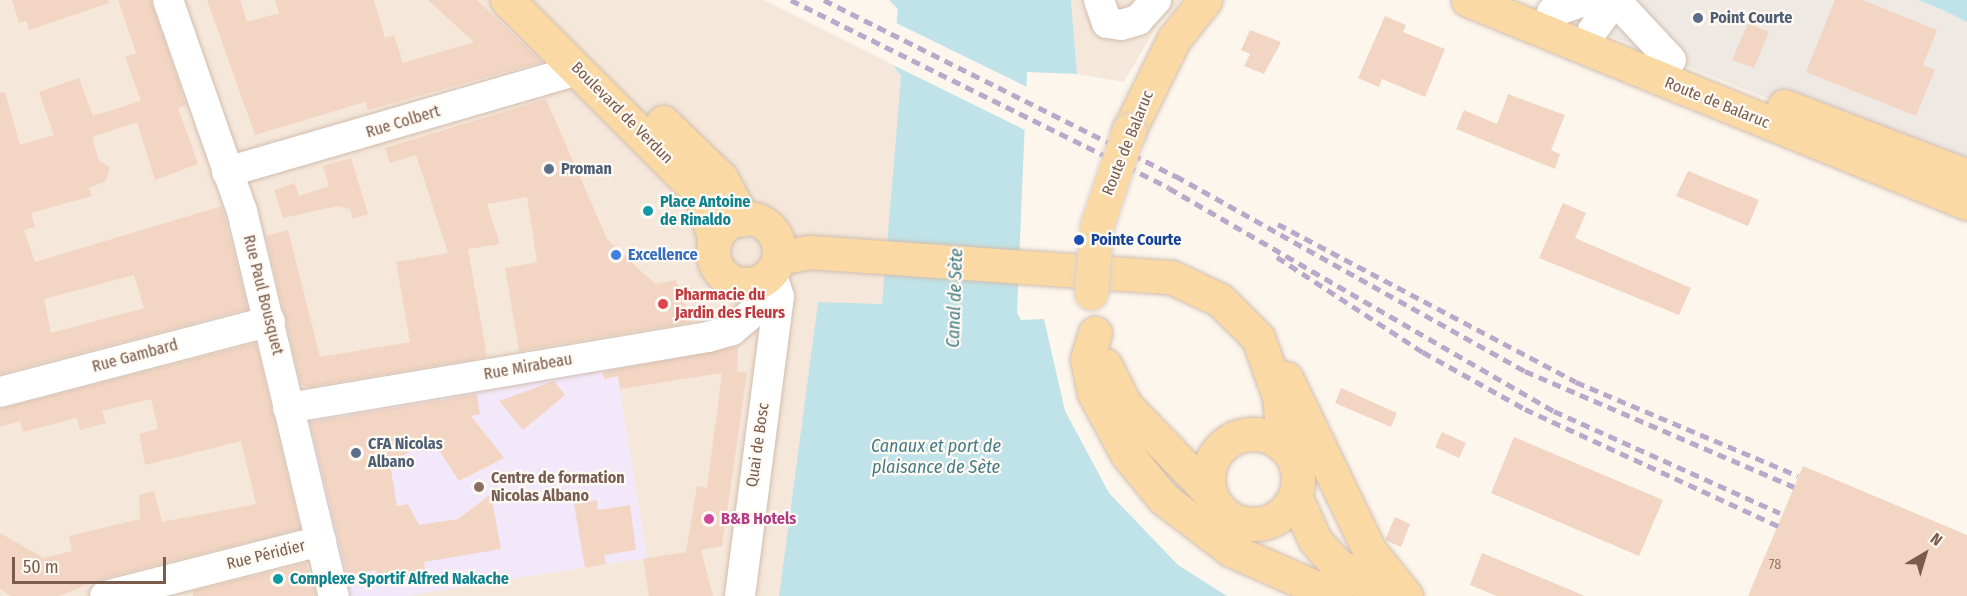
<!DOCTYPE html>
<meta charset="utf-8">
<style>
body{margin:0}
#map{position:relative;width:1967px;height:596px;overflow:hidden;background:#fdf6ec;font-family:"Fira Sans Condensed",sans-serif}
div>[style]{position:absolute}
.residential>*{inset:0;background:#f5e8da}
.industrial>*{inset:0;background:#efe9e4}
.education>*{inset:0;background:#f3e8fa}
.water>*{inset:0;background:#bfe3e8}
.pier>*{inset:0;background:#fdf6ec}
.building>*{inset:0;background:#f3d5c3}
.roads{filter:drop-shadow(0 0 2px #d1beb0) drop-shadow(0 0 2px #d1beb0)}
.minor>*{height:30px;margin:-15px;padding:0 15px;transform-origin:15px;border-radius:15px;background:#fff}
.major>*{height:33px;margin:-16.5px;padding:0 16.5px;transform-origin:16.5px;border-radius:16.5px;background:#fbd9a5}
.major>.ring{margin:-16.5px;padding:0;box-sizing:content-box;background:none;border:33px solid #fbd9a5;border-radius:50%}
.rail>*{height:4.5px;margin-top:-2.25px;transform-origin:0;background:repeating-linear-gradient(90deg,#b9a8c9 0 9px,transparent 0 15px)}
.bridges{filter:drop-shadow(0 0 2px #dad1cd) drop-shadow(0 0 2px #dad1cd)}
.major-bridge>*{height:33px;margin:-16.5px;padding:0 16.5px;transform-origin:16.5px;border-radius:16.5px;background:#fbd9a5}
.dots>*{width:16px;height:16px;translate:-50% -50%;box-sizing:border-box;border:3px solid #fffaf3;border-radius:50%}
span{translate:-50% -50%;white-space:nowrap;text-align:center;line-height:1.15;-webkit-text-stroke:4.5px #fffaf3;paint-order:stroke}
.number-label{font-size:14px;color:#987a6a}
.number-label span{-webkit-text-stroke-width:0}
.service-label{font-size:16px;color:#4e5e75;font-weight:700}
.left{translate:0 -50%;text-align:left}
.street-label{font-size:16px;color:#7a5c4d}
.culture-label{font-size:16px;color:#0d838f;font-weight:700}
.transit-label{font-size:16px;color:#164399;font-weight:700}
.shop-label{font-size:16px;color:#366cbe;font-weight:700}
.health-label{font-size:16px;color:#be3a42;font-weight:700}
.education-label{font-size:16px;color:#785e54;font-weight:700}
.hotel-label{font-size:16px;color:#b23c85;font-weight:700}
.water-label{font-size:18px;color:#437c86;font-style:italic}
.north{position:absolute;left:1895px;top:524px;width:60px;height:60px;-webkit-text-stroke:4px #fffaf3;paint-order:stroke;rotate:38deg;font-size:16px;font-weight:700;line-height:24px;text-align:center;color:#7a5c4d}
.north::after{content:'';display:block;margin:auto;width:21px;height:27px;background:#7a5c4d;clip-path:polygon(50% 0,100% 100%,50% 72%,0 100%)}
.scale{position:absolute;left:12px;top:557px;width:154px;height:27px;box-sizing:border-box;border:3px solid #7a5c4d;border-top:0;padding-left:8px;font-size:18px;line-height:21px;white-space:nowrap;color:#7a5c4d;-webkit-text-stroke:4px #fffaf3;paint-order:stroke}
</style>
<div id="map">
<div class="residential">
<i style="clip-path:polygon(0 0,764px 0,892px 64px,901px 76px,882px 305px,818px 303px,779px 596px,0 596px)"></i>
<i style="clip-path:polygon(1071px 0,1181px 0,1158px 24px,1124px 82px,1077px 74px)"></i>
</div>
<div class="industrial">
<i style="clip-path:polygon(1583px 0,1918px 0,1943px 10px,1967px 21px,1967px 178px,1571px 20px)"></i>
</div>
<div class="education">
<i style="clip-path:polygon(616px 365px,647px 558px,405px 596px,348px 596px,304px 415px)"></i>
</div>
<div class="water">
<i style="clip-path:polygon(889px 0,1071px 0,1077px 74px,1027px 72px,1017px 312px,1021px 320px,1044px 319px,1065px 411px,1109px 493px,1178px 565px,1227px 596px,779px 596px,818px 302px,882px 304px,901px 76px,892px 64px,898px 9px)"></i>
<i style="clip-path:polygon(1918px 0,1967px 0,1967px 22px,1943px 10px)"></i>
</div>
<div class="pier">
<i style="clip-path:polygon(894px 22px,1029px 88px,1027px 131px,889px 63px)"></i>
</div>
<div class="building">
<i style="clip-path:polygon(12px 0,108px 0,109px 3px,29px 30px,26px 21px,19px 23px)"></i>
<i style="clip-path:polygon(evenodd,118px 0,151px 0,186px 105px,178px 108px,198px 164px,155px 180px,137px 122px,92px 137px,99px 161px,110px 167px,106px 181px,89px 188px,92px 196px,31px 213px,35px 227px,24px 230px,35px 262px,222px 206px,248px 309px,0 374px,0 93px,5px 92px,20px 145px,54px 135px,39px 92px,79px 78px,93px 116px,141px 101px,125px 57px,136px 53px,118px 0,134px 275px,144px 308px,51px 333px,44px 299px,134px 275px)"></i>
<i style="clip-path:polygon(207px 0,240px 0,247px 22px,279px 13px,275px 0,374px 0,385px 38px,394px 35px,403px 63px,474px 42px,428px 0,477px 0,542px 62px,368px 110px,365px 102px,255px 135px)"></i>
<i style="clip-path:polygon(1835px 0,1863px 0,1937px 30px,1923px 65px,1935px 70px,1916px 116px,1806px 72px)"></i>
<i style="clip-path:polygon(1385px 16px,1406px 25px,1403px 32px,1445px 49px,1425px 97px,1382px 79px,1379px 87px,1358px 78px)"></i>
<i style="clip-path:polygon(1748px 23px,1769px 32px,1754px 68px,1732px 60px)"></i>
<i style="clip-path:polygon(1250px 30px,1281px 42px,1264px 74px,1244px 66px,1250px 54px,1241px 50px)"></i>
<i style="clip-path:polygon(1508px 94px,1565px 115px,1551px 150px,1560px 154px,1555px 169px,1456px 129px,1464px 110px,1497px 124px)"></i>
<i style="clip-path:polygon(546px 99px,607px 239px,655px 284px,676px 280px,692px 322px,519px 351px,505px 268px,537px 262px,527px 197px,487px 204px,500px 244px,468px 249px,487px 357px,308px 387px,301px 384px,266px 236px,288px 230px,320px 357px,410px 342px,396px 262px,448px 253px,416px 155px,390px 163px,385px 148px)"></i>
<i style="clip-path:polygon(351px 158px,368px 214px,353px 219px,350px 209px,338px 206px,283px 218px,274px 190px,295px 183px,299px 196px,329px 186px,323px 166px)"></i>
<i style="clip-path:polygon(1688px 171px,1759px 200px,1748px 226px,1676px 196px)"></i>
<i style="clip-path:polygon(1563px 203px,1586px 213px,1575px 238px,1691px 288px,1679px 315px,1539px 258px)"></i>
<i style="clip-path:polygon(256px 343px,300px 529px,101px 579px,59px 596px,11px 596px,0 589px,0 533px,44px 558px,72px 551px,69px 536px,140px 519px,139px 495px,154px 491px,162px 522px,256px 504px,241px 441px,145px 465px,139px 434px,158px 429px,151px 399px,102px 411px,106px 423px,80px 430px,77px 418px,23px 432px,20px 421px,0 427px,0 409px)"></i>
<i style="clip-path:polygon(738px 346px,737px 371px,747px 373px,722px 546px,701px 550px,713px 596px,649px 596px,643px 559px,686px 552px,697px 486px,707px 488px,722px 373px,620px 389px,618px 376px,604px 379px,603px 372px)"></i>
<i style="clip-path:polygon(554px 381px,565px 395px,523px 430px,499px 401px)"></i>
<i style="clip-path:polygon(1341px 388px,1397px 413px,1391px 427px,1335px 403px)"></i>
<i style="clip-path:polygon(477px 394px,480px 414px,471px 416px,504px 458px,459px 481px,431px 438px,390px 464px,397px 506px,408px 504px,419px 525px,458px 519px,491px 494px,501px 549px,424px 562px,426px 577px,401px 581px,379px 585px,376px 570px,347px 575px,310px 422px)"></i>
<i style="clip-path:polygon(1442px 432px,1466px 443px,1459px 458px,1435px 447px)"></i>
<i style="clip-path:polygon(1514px 437px,1663px 500px,1639px 556px,1491px 493px)"></i>
<i style="clip-path:polygon(1803px 466px,1967px 535px,1967px 596px,1748px 596px)"></i>
<i style="clip-path:polygon(597px 500px,598px 510px,630px 505px,636px 550px,604px 555px,606px 564px,585px 568px,574px 504px)"></i>
<i style="clip-path:polygon(1395px 517px,1410px 524px,1401px 547px,1385px 540px)"></i>
<i style="clip-path:polygon(1482px 553px,1585px 596px,1497px 596px,1470px 585px)"></i>
<i style="clip-path:polygon(306px 563px,316px 596px,193px 596px,193px 591px)"></i>
</div>
<div class="roads">
<div class="minor">
<i style="left:168px;top:0;width:224px;rotate:70.7deg"></i>
<i style="left:242px;top:211px;width:396px;rotate:76.6deg"></i>
<i style="left:1099px;top:0;width:24px;rotate:71deg"></i>
<i style="left:1107px;top:23px;width:14px;rotate:8deg"></i>
<i style="left:1121px;top:25px;width:18px;rotate:-16deg"></i>
<i style="left:1138px;top:20px;width:27px;rotate:-48deg"></i>
<i style="left:1615px;top:0;width:82px;rotate:47deg"></i>
<i style="left:1552px;top:12px;width:36px;rotate:-19deg"></i>
<i style="left:1593px;top:30px;width:37px;rotate:-54deg"></i>
<i style="left:227px;top:172px;width:366px;rotate:-16.2deg"></i>
<i style="left:0;top:392px;width:279px;rotate:-14.7deg"></i>
<i style="left:288px;top:408px;width:426px;rotate:-9.6deg"></i>
<i style="left:708px;top:337px;width:25px;rotate:-16deg"></i>
<i style="left:732px;top:330px;width:35px;rotate:-40deg"></i>
<i style="left:105px;top:596px;width:223px;rotate:-14.3deg"></i>
<i style="left:740px;top:596px;width:302px;rotate:-82.6deg"></i>
<i style="left:779px;top:297px;width:26px;rotate:-108deg"></i>
</div>
<div class="major">
<i style="left:507px;top:0;width:273px;rotate:45deg"></i>
<i style="left:700px;top:193px;width:49px;rotate:72.3deg"></i>
<i style="left:1468px;top:0;width:539px;rotate:22.14deg"></i>
<i style="left:1784px;top:106px;width:196px;rotate:20.9deg"></i>
<i style="left:663px;top:122px;width:81px;rotate:44deg"></i>
<i style="left:721px;top:178px;width:47px;rotate:61.8deg"></i>
<i style="left:1129px;top:130px;width:102px;rotate:-63.7deg"></i>
<i style="left:1174px;top:39px;width:50px;rotate:-51.5deg"></i>
<i class="ring" style="left:713px;top:218px;width:33px;height:33px"></i>
<i style="left:778px;top:258px;width:33px;rotate:-11deg"></i>
<i style="left:810px;top:252px;width:362px;rotate:4deg"></i>
<i style="left:1171px;top:277px;width:54px;rotate:25.1deg"></i>
<i style="left:1220px;top:300px;width:54px;rotate:45deg"></i>
<i style="left:1258px;top:338px;width:62px;rotate:70.1deg"></i>
<i style="left:1279px;top:396px;width:50px;rotate:84.3deg"></i>
<i style="left:1095px;top:333px;width:27px;rotate:107deg"></i>
<i style="left:1087px;top:359px;width:35px;rotate:78deg"></i>
<i style="left:1094px;top:393px;width:69px;rotate:61.6deg"></i>
<i style="left:1127px;top:454px;width:57px;rotate:50.7deg"></i>
<i style="left:1163px;top:498px;width:86px;rotate:37.4deg"></i>
<i style="left:1231px;top:550px;width:114px;rotate:23.9deg"></i>
<i style="left:1105px;top:365px;width:45px;rotate:63.4deg"></i>
<i style="left:1125px;top:405px;width:121px;rotate:46deg"></i>
<i style="left:1286px;top:378px;width:191px;rotate:64.2deg"></i>
<i style="left:1369px;top:550px;width:59px;rotate:51.2deg"></i>
<i class="ring" style="left:1208px;top:434px;width:57px;height:57px"></i>
<i style="left:1295px;top:496px;width:48px;rotate:65.6deg"></i>
<i style="left:1315px;top:540px;width:28px;rotate:49deg"></i>
<i style="left:1333px;top:561px;width:60px;rotate:35.5deg"></i>
</div>
</div>
<div class="rail">
<i style="left:791px;top:0;width:422px;rotate:26.4deg"></i>
<i style="left:1169px;top:188px;width:445px;rotate:30.1deg"></i>
<i style="left:1554px;top:411px;width:248px;rotate:24.3deg"></i>
<i style="left:824px;top:0;width:394px;rotate:26.6deg"></i>
<i style="left:1176px;top:176px;width:400px;rotate:29.2deg"></i>
<i style="left:1525px;top:371px;width:293px;rotate:23.3deg"></i>
<i style="left:1278px;top:224px;width:337px;rotate:27.9deg"></i>
<i style="left:1576px;top:382px;width:241px;rotate:22.9deg"></i>
<i style="left:1277px;top:257px;width:174px;rotate:33.1deg"></i>
<i style="left:1423px;top:352px;width:117px;rotate:29.2deg"></i>
<i style="left:1525px;top:409px;width:279px;rotate:24.8deg"></i>
</div>
<div class="bridges">
<div class="major-bridge">
<i style="left:1091px;top:293px;width:68px;rotate:-85deg"></i>
<i style="left:1097px;top:225px;width:100px;rotate:-71.4deg"></i>
</div>
</div>
<div class="dots">
<i style="left:1698px;top:18px;background:#5c6f8a"></i>
<i style="left:549px;top:169px;background:#5c6f8a"></i>
<i style="left:648px;top:211px;background:#0f9aa8"></i>
<i style="left:1079px;top:240px;background:#1a4fb4"></i>
<i style="left:616px;top:255px;background:#3f7fe0"></i>
<i style="left:663px;top:304px;background:#e0444e"></i>
<i style="left:356px;top:453px;background:#5c6f8a"></i>
<i style="left:479px;top:487px;background:#8d6e63"></i>
<i style="left:709px;top:519px;background:#d1479c"></i>
<i style="left:278px;top:579px;background:#0f9aa8"></i>
</div>
<div class="number-label">
<span style="left:1775px;top:565px">78</span>
</div>
<div class="service-label">
<span class="left" style="left:1710px;top:18px">Point Courte</span>
<span class="left" style="left:561px;top:169px">Proman</span>
<span class="left" style="left:368px;top:453px">CFA Nicolas<br>Albano</span>
</div>
<div class="street-label">
<span style="left:1717px;top:103px;rotate:22deg">Route de Balaruc</span>
<span style="left:622px;top:113px;rotate:45deg">Boulevard de Verdun</span>
<span style="left:403px;top:122px;rotate:-17deg">Rue Colbert</span>
<span style="left:1128px;top:143px;rotate:-68deg">Route de Balaruc</span>
<span style="left:263px;top:295px;rotate:76deg">Rue Paul Bousquet</span>
<span style="left:135px;top:356px;rotate:-15deg">Rue Gambard</span>
<span style="left:528px;top:367px;rotate:-10deg">Rue Mirabeau</span>
<span style="left:758px;top:445px;rotate:-82deg">Quai de Bosc</span>
<span style="left:266px;top:555px;rotate:-14deg">Rue Péridier</span>
</div>
<div class="culture-label">
<span class="left" style="left:660px;top:211px">Place Antoine<br>de Rinaldo</span>
<span class="left" style="left:290px;top:579px">Complexe Sportif Alfred Nakache</span>
</div>
<div class="transit-label">
<span class="left" style="left:1091px;top:240px">Pointe Courte</span>
</div>
<div class="shop-label">
<span class="left" style="left:628px;top:255px">Excellence</span>
</div>
<div class="health-label">
<span class="left" style="left:675px;top:304px">Pharmacie du<br>Jardin des Fleurs</span>
</div>
<div class="education-label">
<span class="left" style="left:491px;top:487px">Centre de formation<br>Nicolas Albano</span>
</div>
<div class="hotel-label">
<span class="left" style="left:721px;top:519px">B&amp;B Hotels</span>
</div>
<div class="water-label">
<span style="left:955px;top:298px;rotate:-88deg">Canal de Sète</span>
<span style="left:936px;top:457px">Canaux et port de<br>plaisance de Sète</span>
</div>
<div class="north">N</div>
<div class="scale">50 m</div>
</div>
